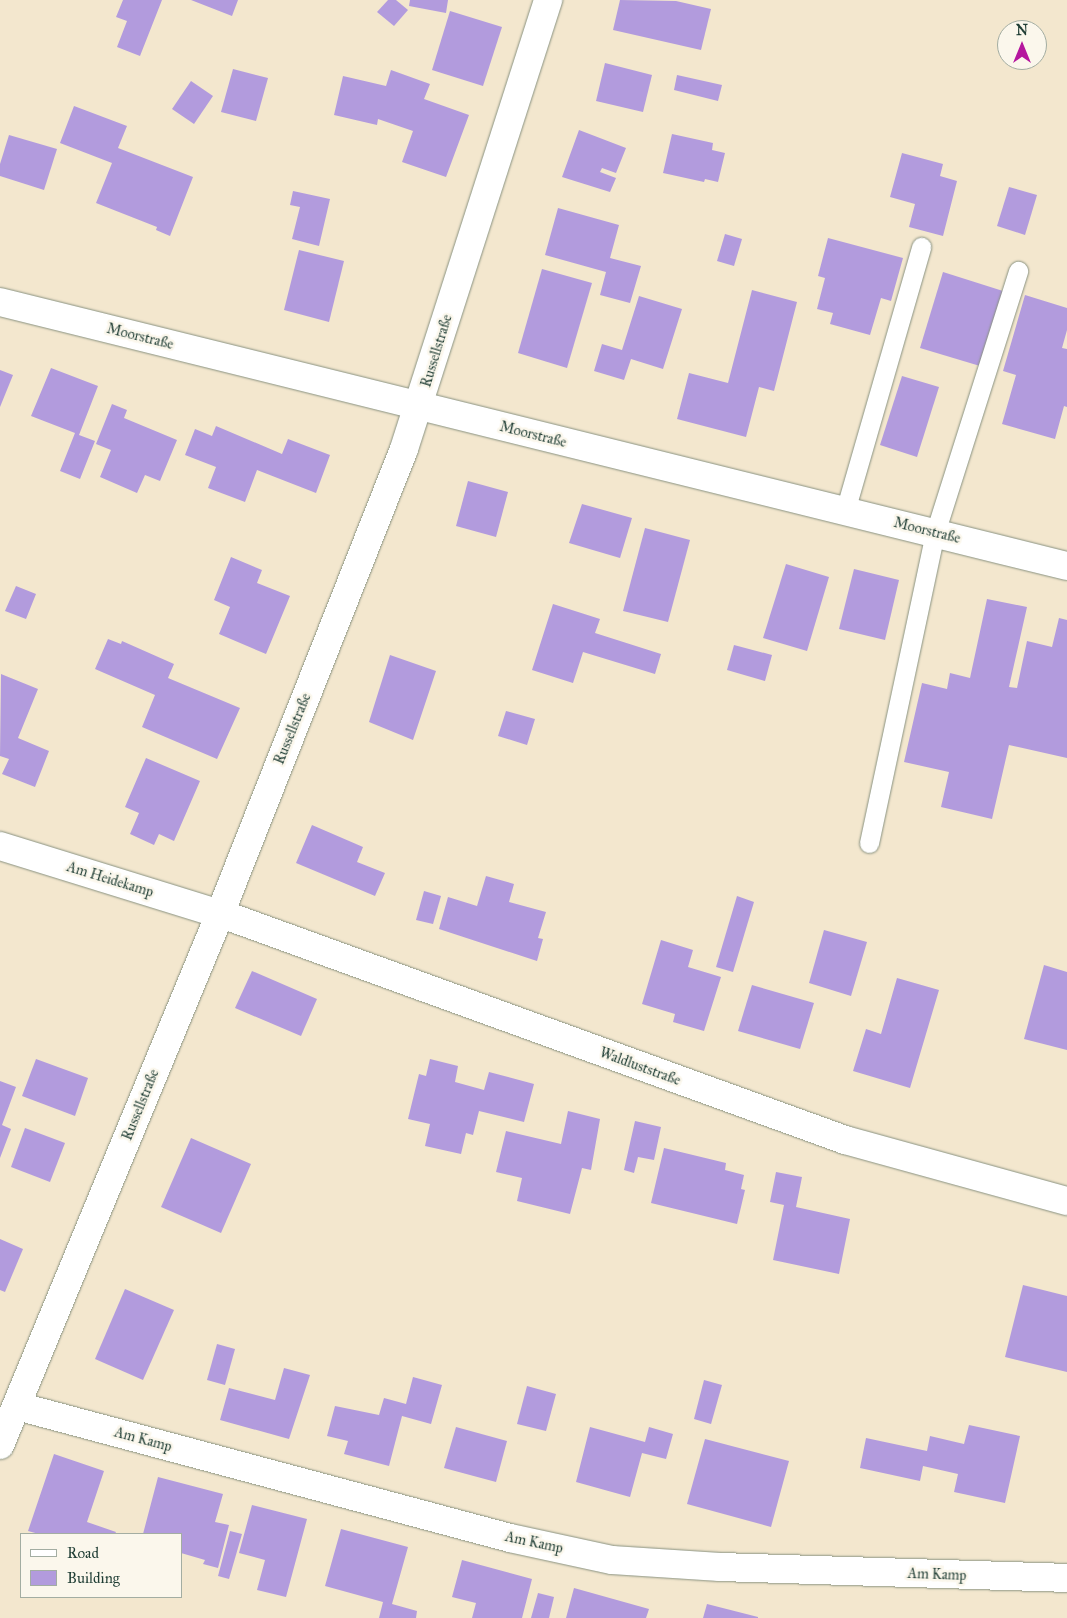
<!DOCTYPE html>
<meta charset="utf-8">
<style>
body{margin:0}
#map{position:relative;width:1067px;height:1618px;overflow:hidden;background:#f3e7ce;font-family:"IM FELL Great Primer",serif}
div>[style]{position:absolute}
.building>*{inset:0;background:#b29bdd}
.roads{filter:drop-shadow(0 0 1px #899281) drop-shadow(0 0 1px #899281)}
.service>*{height:19px;margin:-9.5px;padding:0 9.5px;transform-origin:9.5px;border-radius:9.5px;background:#fff}
.minor>*{height:28px;margin:-14px;padding:0 14px;transform-origin:14px;border-radius:14px;background:#fff}
span{translate:-50% -50%;white-space:nowrap;text-align:center;line-height:1.15;-webkit-text-stroke:5px #fbf7ec;paint-order:stroke}
.street-label{font-size:14px;color:#1f3d34}
.legend{position:absolute;left:20px;top:1533px;width:162px;height:65px;box-sizing:border-box;background:#fbf7ec;border:1px solid #a3ada2;margin:0;padding:6px 9px;list-style:none;font-size:15px;color:#1f3d34}
.legend li{display:flex;align-items:center;gap:10px;height:25px}
.legend b{width:25px;border:1px solid #a3ada2}
.north{position:absolute;left:997px;top:20px;width:50px;height:50px;box-sizing:border-box;background:#fbf7ec;border:1px solid #a3ada2;border-radius:50%;rotate:0deg;font-size:14px;font-weight:700;line-height:20px;text-align:center;color:#1f3d34}
.north::after{content:'';display:block;margin:auto;width:18px;height:22px;background:#b5179e;clip-path:polygon(50% 0,100% 100%,50% 72%,0 100%)}
</style>
<div id="map">
<div class="building">
<i style="clip-path:polygon(123px 0,162px 0,140px 56px,117px 47px,127px 21px,116px 17px)"></i>
<i style="clip-path:polygon(191px 0,238px 0,232px 16px)"></i>
<i style="clip-path:polygon(388px 0,396px 0,408px 10px,394px 26px,377px 12px)"></i>
<i style="clip-path:polygon(410px 0,448px 0,446px 13px,409px 6px)"></i>
<i style="clip-path:polygon(620px 0,676px 1px,711px 9px,701px 50px,613px 30px)"></i>
<i style="clip-path:polygon(450px 11px,502px 27px,483px 86px,432px 70px)"></i>
<i style="clip-path:polygon(605px 63px,652px 75px,643px 112px,596px 101px)"></i>
<i style="clip-path:polygon(233px 69px,268px 78px,256px 121px,221px 112px)"></i>
<i style="clip-path:polygon(391px 70px,430px 84px,424px 99px,469px 115px,446px 177px,402px 162px,413px 131px,378px 119px,377px 125px,334px 115px,343px 76px,386px 86px)"></i>
<i style="clip-path:polygon(677px 75px,722px 85px,718px 101px,674px 90px)"></i>
<i style="clip-path:polygon(191px 81px,213px 96px,194px 124px,172px 109px)"></i>
<i style="clip-path:polygon(74px 106px,127px 126px,118px 148px,193px 177px,170px 236px,156px 230px,157px 227px,96px 203px,112px 163px,60px 143px)"></i>
<i style="clip-path:polygon(579px 130px,626px 148px,616px 173px,602px 168px,600px 172px,616px 178px,610px 192px,562px 177px)"></i>
<i style="clip-path:polygon(672px 134px,713px 143px,712px 150px,725px 153px,718px 182px,705px 179px,704px 182px,663px 173px)"></i>
<i style="clip-path:polygon(9px 135px,57px 149px,44px 190px,0 176px,0 164px)"></i>
<i style="clip-path:polygon(902px 153px,943px 164px,940px 176px,957px 181px,943px 236px,909px 227px,915px 204px,890px 197px)"></i>
<i style="clip-path:polygon(1009px 187px,1037px 195px,1025px 235px,997px 226px)"></i>
<i style="clip-path:polygon(293px 191px,330px 199px,319px 246px,292px 239px,300px 207px,290px 205px)"></i>
<i style="clip-path:polygon(558px 208px,619px 225px,610px 258px,641px 266px,630px 303px,600px 295px,606px 272px,545px 255px)"></i>
<i style="clip-path:polygon(725px 234px,742px 239px,734px 266px,717px 261px)"></i>
<i style="clip-path:polygon(828px 238px,903px 258px,891px 301px,881px 298px,870px 335px,830px 324px,833px 313px,817px 309px,825px 278px,818px 276px)"></i>
<i style="clip-path:polygon(299px 250px,344px 261px,329px 322px,284px 310px)"></i>
<i style="clip-path:polygon(542px 269px,592px 283px,567px 368px,518px 353px)"></i>
<i style="clip-path:polygon(943px 272px,1003px 291px,980px 366px,920px 348px)"></i>
<i style="clip-path:polygon(752px 290px,797px 302px,774px 391px,759px 387px,746px 437px,677px 419px,689px 373px,728px 383px)"></i>
<i style="clip-path:polygon(1025px 295px,1067px 308px,1067px 330px,1062px 348px,1067px 349px,1067px 407px,1064px 406px,1055px 439px,1002px 424px,1016px 375px,1003px 371px)"></i>
<i style="clip-path:polygon(639px 296px,682px 309px,663px 369px,631px 359px,624px 380px,594px 371px,602px 344px,622px 350px)"></i>
<i style="clip-path:polygon(51px 368px,98px 386px,79px 435px,95px 441px,80px 479px,60px 471px,75px 433px,31px 416px)"></i>
<i style="clip-path:polygon(0 370px,13px 375px,0 407px)"></i>
<i style="clip-path:polygon(902px 376px,939px 387px,917px 457px,880px 445px)"></i>
<i style="clip-path:polygon(112px 404px,127px 410px,124px 418px,177px 440px,160px 481px,145px 475px,137px 493px,100px 477px,111px 450px,96px 444px)"></i>
<i style="clip-path:polygon(216px 426px,282px 454px,288px 439px,330px 455px,316px 493px,257px 470px,245px 502px,208px 488px,216px 467px,185px 455px,195px 429px,212px 436px)"></i>
<i style="clip-path:polygon(468px 481px,508px 492px,496px 537px,456px 526px)"></i>
<i style="clip-path:polygon(582px 504px,632px 518px,620px 558px,569px 543px)"></i>
<i style="clip-path:polygon(645px 528px,690px 540px,668px 622px,623px 611px)"></i>
<i style="clip-path:polygon(231px 557px,262px 570px,257px 583px,290px 596px,266px 654px,219px 634px,230px 607px,214px 600px)"></i>
<i style="clip-path:polygon(786px 564px,829px 577px,807px 651px,763px 638px)"></i>
<i style="clip-path:polygon(854px 569px,899px 580px,885px 640px,839px 629px)"></i>
<i style="clip-path:polygon(16px 586px,36px 594px,26px 619px,5px 611px)"></i>
<i style="clip-path:polygon(987px 599px,1027px 607px,1009px 687px,1017px 688px,1027px 641px,1052px 647px,1059px 618px,1067px 620px,1067px 758px,1009px 745px,992px 819px,941px 807px,949px 772px,904px 762px,922px 683px,947px 689px,950px 673px,970px 678px)"></i>
<i style="clip-path:polygon(553px 604px,600px 619px,595px 633px,661px 654px,655px 674px,583px 652px,573px 683px,532px 670px)"></i>
<i style="clip-path:polygon(108px 639px,121px 644px,122px 641px,174px 664px,168px 678px,240px 708px,217px 759px,142px 727px,155px 695px,95px 669px)"></i>
<i style="clip-path:polygon(734px 645px,772px 655px,765px 681px,727px 670px)"></i>
<i style="clip-path:polygon(390px 655px,436px 671px,413px 740px,369px 722px)"></i>
<i style="clip-path:polygon(1px 674px,38px 689px,18px 738px,49px 751px,35px 787px,2px 774px,9px 759px,0 756px)"></i>
<i style="clip-path:polygon(506px 711px,535px 719px,527px 745px,498px 736px)"></i>
<i style="clip-path:polygon(146px 758px,200px 781px,174px 841px,159px 834px,154px 845px,130px 834px,139px 813px,125px 807px)"></i>
<i style="clip-path:polygon(312px 825px,363px 847px,357px 862px,385px 873px,375px 896px,296px 863px)"></i>
<i style="clip-path:polygon(486px 876px,514px 884px,509px 902px,546px 912px,538px 938px,543px 939px,537px 961px,439px 929px,448px 897px,477px 906px)"></i>
<i style="clip-path:polygon(424px 891px,441px 896px,433px 924px,416px 920px)"></i>
<i style="clip-path:polygon(737px 896px,754px 902px,733px 972px,716px 967px)"></i>
<i style="clip-path:polygon(824px 930px,867px 942px,851px 996px,809px 983px)"></i>
<i style="clip-path:polygon(661px 940px,693px 950px,688px 967px,721px 977px,704px 1031px,673px 1022px,675px 1014px,642px 1004px)"></i>
<i style="clip-path:polygon(1044px 965px,1067px 972px,1067px 1050px,1024px 1039px)"></i>
<i style="clip-path:polygon(252px 971px,317px 999px,301px 1036px,235px 1008px)"></i>
<i style="clip-path:polygon(897px 978px,939px 990px,910px 1088px,853px 1071px,866px 1029px,881px 1034px)"></i>
<i style="clip-path:polygon(752px 985px,814px 1003px,800px 1049px,738px 1031px)"></i>
<i style="clip-path:polygon(36px 1059px,88px 1078px,75px 1116px,22px 1096px)"></i>
<i style="clip-path:polygon(430px 1059px,458px 1066px,455px 1082px,484px 1090px,489px 1072px,534px 1084px,524px 1122px,479px 1111px,473px 1135px,466px 1133px,461px 1154px,425px 1146px,430px 1124px,408px 1119px,419px 1074px,426px 1076px)"></i>
<i style="clip-path:polygon(0 1081px,16px 1087px,2px 1125px,11px 1129px,0 1158px)"></i>
<i style="clip-path:polygon(568px 1111px,600px 1119px,591px 1170px,582px 1168px,570px 1214px,517px 1201px,522px 1178px,496px 1172px,506px 1131px,561px 1144px)"></i>
<i style="clip-path:polygon(635px 1121px,661px 1127px,654px 1160px,638px 1157px,634px 1173px,624px 1170px)"></i>
<i style="clip-path:polygon(25px 1128px,65px 1143px,50px 1182px,11px 1167px)"></i>
<i style="clip-path:polygon(191px 1138px,251px 1164px,221px 1233px,161px 1207px)"></i>
<i style="clip-path:polygon(664px 1148px,726px 1163px,725px 1170px,744px 1175px,741px 1189px,745px 1190px,737px 1224px,651px 1203px)"></i>
<i style="clip-path:polygon(776px 1172px,802px 1177px,796px 1207px,850px 1219px,839px 1274px,773px 1260px,784px 1205px,770px 1202px)"></i>
<i style="clip-path:polygon(0 1239px,23px 1249px,5px 1292px,0 1290px)"></i>
<i style="clip-path:polygon(1023px 1285px,1067px 1296px,1067px 1372px,1005px 1357px)"></i>
<i style="clip-path:polygon(125px 1289px,174px 1310px,143px 1380px,95px 1359px)"></i>
<i style="clip-path:polygon(217px 1344px,235px 1349px,225px 1385px,207px 1380px)"></i>
<i style="clip-path:polygon(284px 1368px,310px 1375px,289px 1439px,220px 1420px,229px 1388px,275px 1400px)"></i>
<i style="clip-path:polygon(413px 1377px,442px 1385px,431px 1424px,402px 1416px,389px 1466px,344px 1454px,348px 1441px,327px 1436px,335px 1406px,379px 1415px,384px 1398px,406px 1404px)"></i>
<i style="clip-path:polygon(704px 1380px,722px 1385px,711px 1424px,694px 1419px)"></i>
<i style="clip-path:polygon(527px 1386px,556px 1394px,546px 1431px,517px 1424px)"></i>
<i style="clip-path:polygon(969px 1425px,1020px 1436px,1005px 1503px,954px 1492px,958px 1474px,923px 1466px,920px 1481px,860px 1468px,866px 1438px,927px 1451px,930px 1436px,964px 1444px)"></i>
<i style="clip-path:polygon(456px 1427px,507px 1441px,496px 1482px,444px 1468px)"></i>
<i style="clip-path:polygon(590px 1427px,645px 1442px,649px 1427px,673px 1434px,666px 1459px,642px 1453px,630px 1497px,576px 1482px)"></i>
<i style="clip-path:polygon(705px 1439px,789px 1461px,771px 1527px,687px 1504px)"></i>
<i style="clip-path:polygon(54px 1454px,104px 1471px,87px 1522px,116px 1532px,115px 1534px,39px 1534px,28px 1531px)"></i>
<i style="clip-path:polygon(158px 1477px,223px 1494px,215px 1522px,229px 1525px,218px 1568px,203px 1564px,205px 1560px,181px 1553px,181px 1534px,143px 1534px)"></i>
<i style="clip-path:polygon(252px 1505px,307px 1519px,286px 1597px,257px 1590px,265px 1560px,239px 1553px)"></i>
<i style="clip-path:polygon(341px 1529px,408px 1547px,392px 1604px,417px 1611px,416px 1618px,379px 1618px,383px 1602px,325px 1586px)"></i>
<i style="clip-path:polygon(230px 1531px,242px 1534px,229px 1579px,218px 1576px)"></i>
<i style="clip-path:polygon(462px 1560px,532px 1579px,522px 1618px,472px 1618px,476px 1603px,452px 1597px)"></i>
<i style="clip-path:polygon(574px 1588px,649px 1609px,646px 1618px,566px 1618px)"></i>
<i style="clip-path:polygon(538px 1593px,554px 1597px,549px 1618px,531px 1618px)"></i>
<i style="clip-path:polygon(707px 1604px,758px 1617px,758px 1618px,703px 1618px)"></i>
</div>
<div class="roads">
<div class="service">
<i style="left:845px;top:511px;width:275px;rotate:-73.9deg"></i>
<i style="left:869px;top:843px;width:317px;rotate:-78deg"></i>
<i style="left:935px;top:533px;width:275px;rotate:-72.4deg"></i>
</div>
<div class="minor">
<i style="left:0;top:302px;width:1099px;rotate:13.9deg"></i>
<i style="left:0;top:846px;width:241px;rotate:17.2deg"></i>
<i style="left:230px;top:917px;width:654px;rotate:19.93deg"></i>
<i style="left:845px;top:1140px;width:230px;rotate:15.4deg"></i>
<i style="left:17px;top:1406px;width:510px;rotate:14.99deg"></i>
<i style="left:510px;top:1538px;width:104px;rotate:12.2deg"></i>
<i style="left:612px;top:1560px;width:108px;rotate:3.7deg"></i>
<i style="left:720px;top:1567px;width:347px;rotate:1.8deg"></i>
<i style="left:0;top:1445px;width:575px;rotate:-67.5deg"></i>
<i style="left:220px;top:914px;width:500px;rotate:-68.41deg"></i>
<i style="left:404px;top:449px;width:472px;rotate:-72.2deg"></i>
</div>
</div>
<div class="street-label">
<span style="left:140px;top:337px;rotate:14deg">Moorstraße</span>
<span style="left:437px;top:351px;rotate:-73deg">Russellstraße</span>
<span style="left:533px;top:435px;rotate:14deg">Moorstraße</span>
<span style="left:927px;top:531px;rotate:14deg">Moorstraße</span>
<span style="left:293px;top:729px;rotate:-68deg">Russellstraße</span>
<span style="left:110px;top:880px;rotate:17deg">Am Heidekamp</span>
<span style="left:640px;top:1067px;rotate:20deg">Waldluststraße</span>
<span style="left:141px;top:1105px;rotate:-68deg">Russellstraße</span>
<span style="left:143px;top:1440px;rotate:15deg">Am Kamp</span>
<span style="left:534px;top:1543px;rotate:12deg">Am Kamp</span>
<span style="left:937px;top:1575px;rotate:2deg">Am Kamp</span>
</div>
<ul class="legend">
<li><b style="height:6px;background:#fff"></b>Road</li>
<li><b style="height:14px;background:#b29bdd"></b>Building</li>
</ul>
<div class="north">N</div>
</div>
